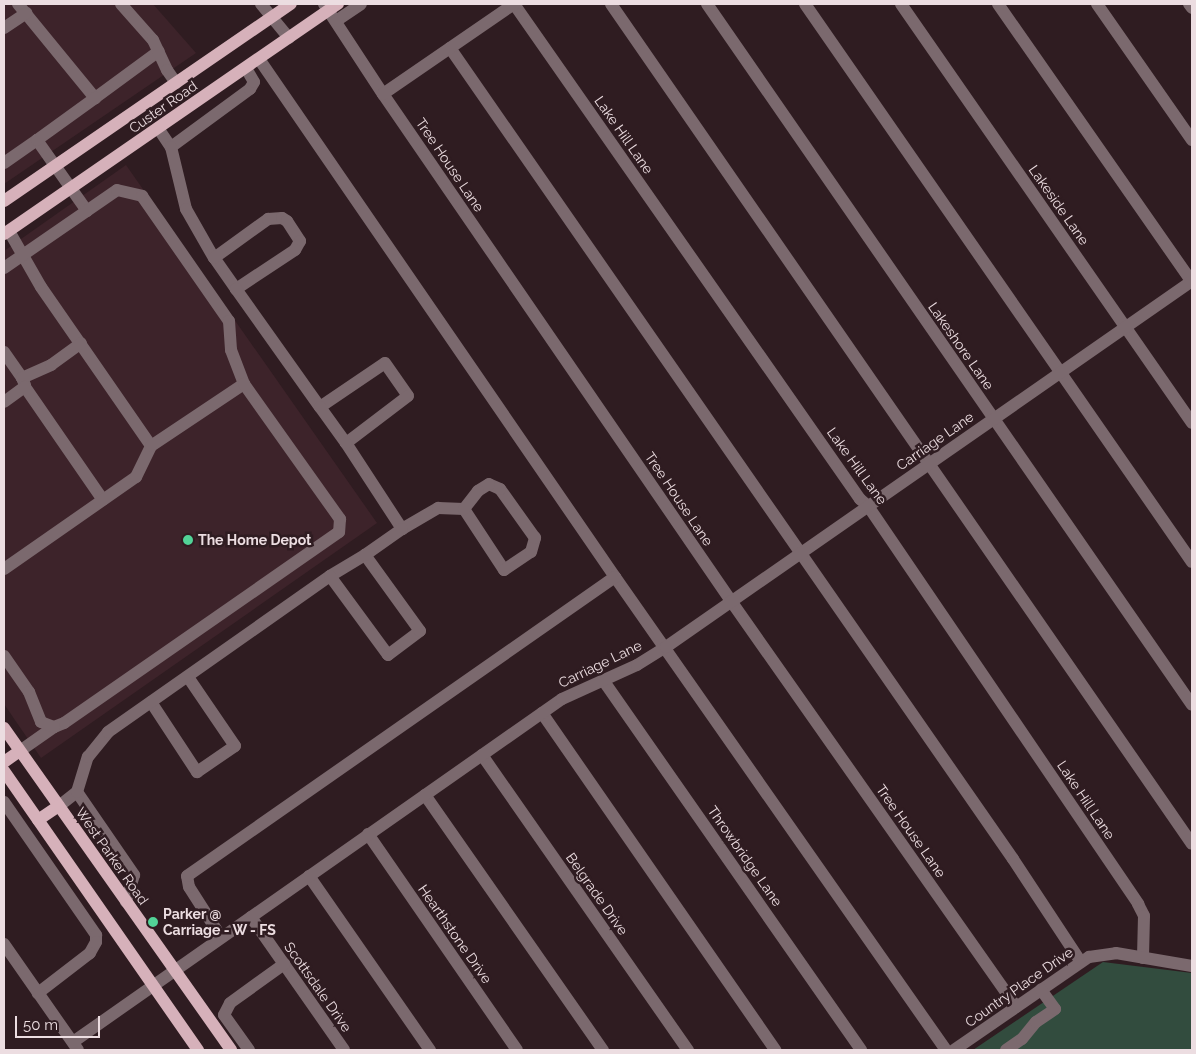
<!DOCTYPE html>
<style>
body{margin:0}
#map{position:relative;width:1196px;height:1054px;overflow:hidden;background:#2f1c21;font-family:Raleway,sans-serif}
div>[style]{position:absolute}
.built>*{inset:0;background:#3d232a}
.green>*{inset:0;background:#324c3e}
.minor>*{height:12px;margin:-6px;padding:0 6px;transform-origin:6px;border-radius:6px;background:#7b696e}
.major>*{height:12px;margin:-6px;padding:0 6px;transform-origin:6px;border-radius:6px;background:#d6b1ba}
.dots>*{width:14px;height:14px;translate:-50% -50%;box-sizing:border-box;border:2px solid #2f1c21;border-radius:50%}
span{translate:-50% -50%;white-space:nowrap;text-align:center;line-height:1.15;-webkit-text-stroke:5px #2f1c21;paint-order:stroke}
.street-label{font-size:14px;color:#ecdde1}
.poi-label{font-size:14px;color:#ecdde1;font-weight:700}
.left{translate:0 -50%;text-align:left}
.frame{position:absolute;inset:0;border:5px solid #ecdde1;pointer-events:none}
.scale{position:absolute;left:15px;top:1016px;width:85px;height:22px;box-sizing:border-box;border:2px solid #ecdde1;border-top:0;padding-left:6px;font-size:15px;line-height:18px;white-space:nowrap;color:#ecdde1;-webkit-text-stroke:4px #2f1c21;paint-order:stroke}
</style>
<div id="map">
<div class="built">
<i style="clip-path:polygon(4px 4px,153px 4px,196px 53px,4px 184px)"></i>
<i style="clip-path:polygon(126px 165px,377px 523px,41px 758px,4px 704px,4px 251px)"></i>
</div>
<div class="green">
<i style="clip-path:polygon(1103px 962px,1192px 973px,1192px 1050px,973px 1050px)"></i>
</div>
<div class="minor">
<i style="left:18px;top:4px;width:122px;rotate:50.7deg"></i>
<i style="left:95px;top:98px;width:79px;rotate:-36.3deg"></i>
<i style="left:121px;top:4px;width:48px;rotate:48.4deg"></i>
<i style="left:153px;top:40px;width:33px;rotate:65deg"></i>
<i style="left:167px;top:70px;width:16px;rotate:55deg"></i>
<i style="left:261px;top:4px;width:44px;rotate:50.5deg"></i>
<i style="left:324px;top:4px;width:108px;rotate:56.8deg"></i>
<i style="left:383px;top:94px;width:615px;rotate:55.53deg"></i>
<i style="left:731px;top:601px;width:496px;rotate:54.9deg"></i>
<i style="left:514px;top:4px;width:604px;rotate:55.05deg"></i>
<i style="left:860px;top:499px;width:11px;rotate:41deg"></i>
<i style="left:868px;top:506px;width:481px;rotate:55.8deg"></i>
<i style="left:1138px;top:904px;width:13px;rotate:63deg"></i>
<i style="left:1144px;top:916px;width:42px;rotate:91.4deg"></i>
<i style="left:611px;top:4px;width:1021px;rotate:55.33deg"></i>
<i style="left:707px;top:4px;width:852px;rotate:55.32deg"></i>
<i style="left:805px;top:4px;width:679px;rotate:55.26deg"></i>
<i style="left:901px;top:4px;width:510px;rotate:55.22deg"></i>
<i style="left:998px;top:4px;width:339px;rotate:55.1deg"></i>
<i style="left:1097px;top:4px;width:166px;rotate:55.1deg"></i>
<i style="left:1189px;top:4px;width:5px;rotate:53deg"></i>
<i style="left:336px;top:21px;width:30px;rotate:-34deg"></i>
<i style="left:4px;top:28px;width:27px;rotate:-34deg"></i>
<i style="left:450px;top:48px;width:987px;rotate:55.23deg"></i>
<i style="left:1013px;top:859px;width:123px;rotate:56.6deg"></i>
<i style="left:259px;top:59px;width:629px;rotate:55.5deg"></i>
<i style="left:615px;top:577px;width:577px;rotate:55.02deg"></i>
<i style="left:383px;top:94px;width:159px;rotate:-34.5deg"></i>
<i style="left:158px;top:128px;width:23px;rotate:56deg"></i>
<i style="left:171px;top:147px;width:98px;rotate:-36.3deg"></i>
<i style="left:250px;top:89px;width:8px;rotate:-60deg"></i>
<i style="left:254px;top:82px;width:16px;rotate:-120deg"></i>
<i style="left:171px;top:147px;width:64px;rotate:76.4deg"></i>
<i style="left:186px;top:209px;width:56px;rotate:60.3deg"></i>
<i style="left:4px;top:163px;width:40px;rotate:-34.9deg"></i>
<i style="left:87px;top:211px;width:87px;rotate:-125.2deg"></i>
<i style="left:37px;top:140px;width:72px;rotate:-35.9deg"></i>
<i style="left:9px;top:231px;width:64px;rotate:60.3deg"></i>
<i style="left:41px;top:287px;width:193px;rotate:55.3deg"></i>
<i style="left:4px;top:268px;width:137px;rotate:-34.6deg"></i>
<i style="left:117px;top:190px;width:26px;rotate:13deg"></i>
<i style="left:142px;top:196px;width:152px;rotate:55.2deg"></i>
<i style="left:229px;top:321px;width:29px;rotate:86deg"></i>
<i style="left:231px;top:350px;width:36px;rotate:69deg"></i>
<i style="left:236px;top:289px;width:38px;rotate:-125deg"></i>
<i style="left:214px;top:258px;width:67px;rotate:-35.8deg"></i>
<i style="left:268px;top:219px;width:14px;rotate:-4deg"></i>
<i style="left:282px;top:218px;width:6px;rotate:31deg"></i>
<i style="left:287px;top:221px;width:24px;rotate:57deg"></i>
<i style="left:300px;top:241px;width:10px;rotate:119deg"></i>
<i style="left:295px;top:250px;width:71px;rotate:146.5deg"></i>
<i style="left:236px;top:289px;width:145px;rotate:54.6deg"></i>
<i style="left:320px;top:407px;width:78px;rotate:-34.1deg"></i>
<i style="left:385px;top:363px;width:40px;rotate:55.1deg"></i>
<i style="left:408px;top:396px;width:78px;rotate:142.8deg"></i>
<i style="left:346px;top:443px;width:103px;rotate:56.9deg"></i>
<i style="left:402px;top:529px;width:42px;rotate:-30.3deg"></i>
<i style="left:438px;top:508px;width:26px;rotate:2deg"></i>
<i style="left:464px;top:509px;width:73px;rotate:56.7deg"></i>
<i style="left:504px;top:570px;width:32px;rotate:-34deg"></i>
<i style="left:531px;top:552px;width:15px;rotate:-74deg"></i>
<i style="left:535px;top:538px;width:60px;rotate:-125.5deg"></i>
<i style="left:500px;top:489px;width:12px;rotate:-156deg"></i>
<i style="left:489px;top:484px;width:13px;rotate:148deg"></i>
<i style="left:478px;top:491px;width:23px;rotate:128deg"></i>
<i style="left:4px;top:352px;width:32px;rotate:55deg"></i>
<i style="left:22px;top:378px;width:8px;rotate:67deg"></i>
<i style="left:22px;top:378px;width:32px;rotate:-24deg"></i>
<i style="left:51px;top:365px;width:37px;rotate:-36deg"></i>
<i style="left:4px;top:402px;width:26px;rotate:-36deg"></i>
<i style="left:25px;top:387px;width:137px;rotate:55.4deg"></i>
<i style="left:320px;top:407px;width:44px;rotate:54.2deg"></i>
<i style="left:4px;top:569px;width:161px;rotate:-34.9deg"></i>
<i style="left:136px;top:477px;width:34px;rotate:-64deg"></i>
<i style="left:151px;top:446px;width:112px;rotate:-33.7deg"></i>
<i style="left:244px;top:384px;width:166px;rotate:54.6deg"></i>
<i style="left:340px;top:519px;width:13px;rotate:94deg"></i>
<i style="left:339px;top:532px;width:335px;rotate:145.2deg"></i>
<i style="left:64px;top:723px;width:11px;rotate:158deg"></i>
<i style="left:54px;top:727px;width:42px;rotate:144.8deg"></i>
<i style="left:330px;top:576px;width:41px;rotate:-31deg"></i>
<i style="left:4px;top:656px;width:44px;rotate:55.2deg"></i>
<i style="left:29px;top:692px;width:32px;rotate:68deg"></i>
<i style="left:41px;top:722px;width:14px;rotate:21deg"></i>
<i style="left:603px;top:680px;width:451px;rotate:55.1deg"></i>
<i style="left:151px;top:702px;width:84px;rotate:56.7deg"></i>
<i style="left:197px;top:772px;width:46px;rotate:-34.4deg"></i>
<i style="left:235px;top:746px;width:83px;rotate:-124.3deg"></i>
<i style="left:542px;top:713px;width:410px;rotate:55.3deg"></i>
<i style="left:482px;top:755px;width:360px;rotate:55.1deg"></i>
<i style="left:77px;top:792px;width:101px;rotate:55.5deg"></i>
<i style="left:134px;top:875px;width:28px;rotate:107deg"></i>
<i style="left:425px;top:795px;width:311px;rotate:55.1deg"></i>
<i style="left:4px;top:802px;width:162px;rotate:55.3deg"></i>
<i style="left:96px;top:935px;width:7px;rotate:90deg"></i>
<i style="left:96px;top:942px;width:13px;rotate:119deg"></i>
<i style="left:90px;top:953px;width:66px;rotate:142.4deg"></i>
<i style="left:59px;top:806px;width:23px;rotate:-38deg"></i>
<i style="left:77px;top:792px;width:37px;rotate:-73deg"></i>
<i style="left:88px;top:757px;width:32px;rotate:-51deg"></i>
<i style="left:108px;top:732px;width:271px;rotate:-35.1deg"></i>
<i style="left:330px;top:576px;width:98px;rotate:53.7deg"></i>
<i style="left:388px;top:655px;width:40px;rotate:-37deg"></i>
<i style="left:420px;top:631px;width:94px;rotate:-125.9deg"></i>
<i style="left:365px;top:555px;width:45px;rotate:-35.1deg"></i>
<i style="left:368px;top:834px;width:262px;rotate:55.4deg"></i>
<i style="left:309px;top:876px;width:212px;rotate:55.2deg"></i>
<i style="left:251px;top:917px;width:162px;rotate:55deg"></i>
<i style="left:221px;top:937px;width:59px;rotate:-122.6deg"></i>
<i style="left:189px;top:887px;width:11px;rotate:-100deg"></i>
<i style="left:187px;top:876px;width:522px;rotate:-34.94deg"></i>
<i style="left:4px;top:944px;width:129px;rotate:55.1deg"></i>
<i style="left:73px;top:1042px;width:597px;rotate:-35.05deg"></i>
<i style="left:562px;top:699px;width:82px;rotate:-24.4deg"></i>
<i style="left:637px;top:665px;width:34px;rotate:-32deg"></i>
<i style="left:666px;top:647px;width:641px;rotate:-34.83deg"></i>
<i style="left:249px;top:1050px;width:43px;rotate:-125.5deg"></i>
<i style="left:224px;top:1015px;width:13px;rotate:-63deg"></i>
<i style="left:230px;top:1003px;width:67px;rotate:-35.8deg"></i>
<i style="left:954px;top:1050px;width:164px;rotate:-34.6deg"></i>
<i style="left:1089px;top:957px;width:27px;rotate:-8deg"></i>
<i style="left:1116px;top:953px;width:77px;rotate:9.7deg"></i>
<i style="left:1006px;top:1050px;width:19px;rotate:-35deg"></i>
<i style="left:1022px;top:1039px;width:22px;rotate:-51deg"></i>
<i style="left:1036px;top:1022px;width:23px;rotate:-34deg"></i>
<i style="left:1055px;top:1009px;width:24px;rotate:-126deg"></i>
</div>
<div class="major">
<i style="left:4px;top:201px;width:348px;rotate:-34.5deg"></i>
<i style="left:4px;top:234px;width:406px;rotate:-34.6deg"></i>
<i style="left:4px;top:728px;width:394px;rotate:54.8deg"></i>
<i style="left:4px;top:762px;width:19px;rotate:-35deg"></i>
<i style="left:4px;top:771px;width:340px;rotate:55.2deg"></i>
<i style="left:38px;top:820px;width:25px;rotate:-34deg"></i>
</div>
<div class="dots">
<i style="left:188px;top:540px;background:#52d397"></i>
<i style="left:153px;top:922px;background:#52d397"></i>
</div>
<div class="street-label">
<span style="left:163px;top:107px;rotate:-35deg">Custer Road</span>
<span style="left:624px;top:135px;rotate:55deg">Lake Hill Lane</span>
<span style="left:450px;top:165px;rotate:56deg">Tree House Lane</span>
<span style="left:1059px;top:205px;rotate:55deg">Lakeside Lane</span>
<span style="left:961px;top:346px;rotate:55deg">Lakeshore Lane</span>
<span style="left:935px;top:441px;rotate:-35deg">Carriage Lane</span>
<span style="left:857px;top:466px;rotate:54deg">Lake Hill Lane</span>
<span style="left:679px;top:499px;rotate:56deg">Tree House Lane</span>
<span style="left:600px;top:664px;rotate:-26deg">Carriage Lane</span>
<span style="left:1086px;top:800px;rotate:56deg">Lake Hill Lane</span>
<span style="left:911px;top:831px;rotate:55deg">Tree House Lane</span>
<span style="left:112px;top:856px;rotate:55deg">West Parker Road</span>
<span style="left:745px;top:856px;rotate:55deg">Throwbridge Lane</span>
<span style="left:597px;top:894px;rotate:55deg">Belgrade Drive</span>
<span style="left:455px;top:934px;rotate:55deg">Hearthstone Drive</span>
<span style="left:318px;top:987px;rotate:55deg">Scottsdale Drive</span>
<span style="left:1019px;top:987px;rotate:-35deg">Country Place Drive</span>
</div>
<div class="poi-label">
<span class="left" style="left:198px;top:540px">The Home Depot</span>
<span class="left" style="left:163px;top:922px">Parker @<br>Carriage - W - FS</span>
</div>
<div class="frame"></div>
<div class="scale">50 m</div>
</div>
